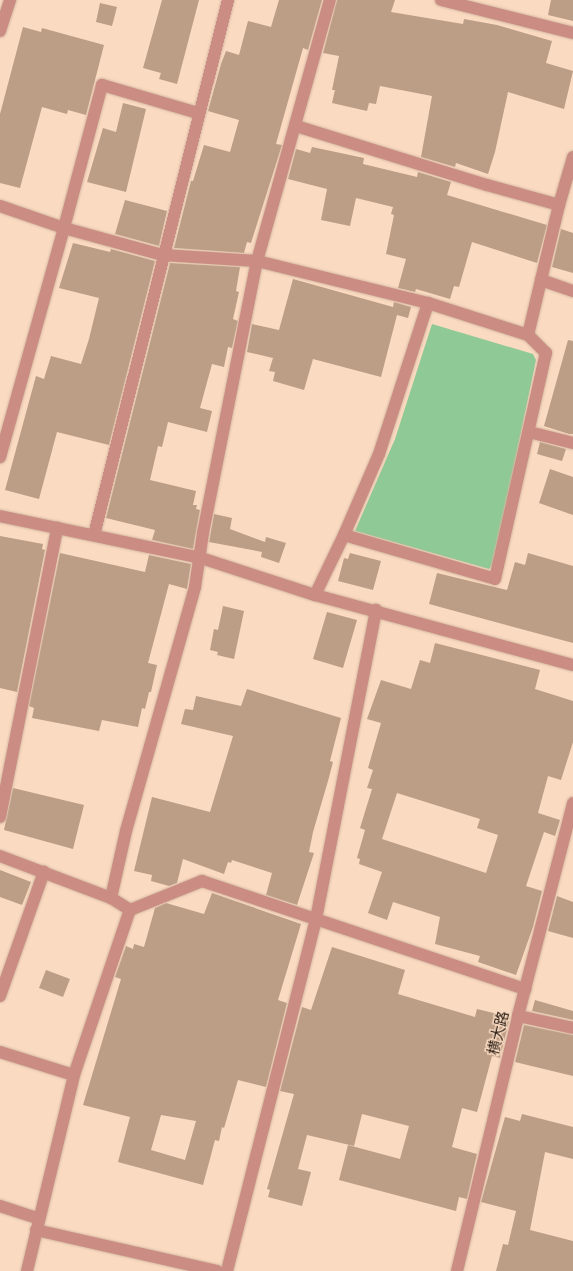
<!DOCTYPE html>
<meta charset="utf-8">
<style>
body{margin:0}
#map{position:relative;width:573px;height:1271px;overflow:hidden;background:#fadac0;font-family:"PT Sans Narrow","Noto Sans JP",sans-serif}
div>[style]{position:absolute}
.green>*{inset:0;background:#8fc995}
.building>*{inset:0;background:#bc9d85}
.roads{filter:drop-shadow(0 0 1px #d4b8a1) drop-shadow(0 0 1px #d4b8a1)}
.lane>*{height:12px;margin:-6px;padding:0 6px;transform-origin:6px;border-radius:6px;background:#ca8c83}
.street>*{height:12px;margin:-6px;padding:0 6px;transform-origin:6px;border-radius:6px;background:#ca8c83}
span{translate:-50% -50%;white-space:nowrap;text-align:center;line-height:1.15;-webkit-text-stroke:3px #fadac0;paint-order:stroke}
.street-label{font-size:15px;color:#291d13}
</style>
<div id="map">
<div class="green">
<i style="clip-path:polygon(432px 324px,533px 354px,536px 360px,494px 563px,489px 569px,355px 531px,395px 439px)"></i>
</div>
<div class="building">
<i style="clip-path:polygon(162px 0,199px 0,177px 84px,159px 79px,161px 73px,143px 68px)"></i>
<i style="clip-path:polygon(279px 0,322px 0,308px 50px,303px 48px,276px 144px,282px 145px,251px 243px,247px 242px,244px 253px,174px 248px,191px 181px,193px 181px,204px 145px,230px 152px,239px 120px,208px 111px,221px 64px,226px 51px,239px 55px,248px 21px,271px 27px)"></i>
<i style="clip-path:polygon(337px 0,395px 0,391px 12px,463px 24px,464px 19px,497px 25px,552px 41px,546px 63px,573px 71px,564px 109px,508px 92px,495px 152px,488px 174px,456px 163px,455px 167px,421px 157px,432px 96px,380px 86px,376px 104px,369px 103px,367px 111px,332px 103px,335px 90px,332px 90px,339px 56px,323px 53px)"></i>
<i style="clip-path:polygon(551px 0,573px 0,573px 21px,548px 15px)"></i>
<i style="clip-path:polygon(100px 3px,117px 7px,112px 26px,96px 22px)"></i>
<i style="clip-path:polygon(23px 27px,41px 32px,42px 28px,104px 45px,86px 115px,68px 110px,67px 114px,42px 107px,20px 188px,0 183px,0 114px)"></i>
<i style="clip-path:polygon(123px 103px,146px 109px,126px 192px,87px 182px,103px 128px,116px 132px)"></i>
<i style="clip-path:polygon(312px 147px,364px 158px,363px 164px,417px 177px,418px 172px,451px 182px,447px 195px,547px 225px,537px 263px,472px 242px,459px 287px,454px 286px,450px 299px,416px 289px,415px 292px,398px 288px,406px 259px,386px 254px,394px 215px,391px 214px,393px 207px,356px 198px,350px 226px,321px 220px,327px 189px,288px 179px,296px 149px,310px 153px)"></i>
<i style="clip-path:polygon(125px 200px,167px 211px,159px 246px,115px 234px)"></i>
<i style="clip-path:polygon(561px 229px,573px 233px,573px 273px,552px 267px)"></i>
<i style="clip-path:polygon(73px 243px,110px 252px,111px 249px,155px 261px,109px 445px,57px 432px,39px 499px,5px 490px,36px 376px,44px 379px,51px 356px,81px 364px,89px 339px,99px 298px,59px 288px)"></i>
<i style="clip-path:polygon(170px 263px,240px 267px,236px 291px,239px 292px,233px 319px,238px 321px,232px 348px,228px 347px,224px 367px,212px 364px,200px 408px,212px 411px,207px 432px,168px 422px,162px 447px,158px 446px,150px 480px,196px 491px,193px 505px,197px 505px,196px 509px,200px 510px,193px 549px,152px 540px,155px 530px,106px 518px)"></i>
<i style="clip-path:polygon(293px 279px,393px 307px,394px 302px,411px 307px,408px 318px,397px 315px,381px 377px,313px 359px,304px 390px,273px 381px,275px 372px,269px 371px,273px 358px,247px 352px,252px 324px,279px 330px)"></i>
<i style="clip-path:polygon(568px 340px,573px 341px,573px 434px,569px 434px,544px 426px)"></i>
<i style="clip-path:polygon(540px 442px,566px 449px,562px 461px,537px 454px)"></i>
<i style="clip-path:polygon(550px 469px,573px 477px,573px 515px,539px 503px)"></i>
<i style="clip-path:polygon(214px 514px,232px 518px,230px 529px,265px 542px,266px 537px,286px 543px,279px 563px,261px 557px,262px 552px,209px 542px)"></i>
<i style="clip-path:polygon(0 536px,43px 544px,42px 549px,45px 550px,17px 692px,0 688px)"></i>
<i style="clip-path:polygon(60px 553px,145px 572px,149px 555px,191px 564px,187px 589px,169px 584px,148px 663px,157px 665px,151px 692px,149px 692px,145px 709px,142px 708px,138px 727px,102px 720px,99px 731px,32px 718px,34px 708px,29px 706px)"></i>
<i style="clip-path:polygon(350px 553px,381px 561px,373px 590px,338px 581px,344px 558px,348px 559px)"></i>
<i style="clip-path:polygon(528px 553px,573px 566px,573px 643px,429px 604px,437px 573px,507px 590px,515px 562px,525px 565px)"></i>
<i style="clip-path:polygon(223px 606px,244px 611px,234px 659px,217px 655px,218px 652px,210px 650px,214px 629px,218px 630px)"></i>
<i style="clip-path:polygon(327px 612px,357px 620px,343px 668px,313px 659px)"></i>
<i style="clip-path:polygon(evenodd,435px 643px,540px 670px,535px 689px,573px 701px,573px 742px,561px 780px,548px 776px,538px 813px,560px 820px,555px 836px,544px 832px,526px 886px,542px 891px,533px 927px,516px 975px,478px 962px,480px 956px,435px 944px,440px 917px,393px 902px,387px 920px,368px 913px,382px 872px,359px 864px,360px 859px,357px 858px,365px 830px,360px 828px,372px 789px,367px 788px,373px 770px,368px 768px,381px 723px,367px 719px,381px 680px,411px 689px,420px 660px,430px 663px,435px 643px,397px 793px,480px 819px,477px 828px,498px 835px,486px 873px,382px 839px,397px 793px)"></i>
<i style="clip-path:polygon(247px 689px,341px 718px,330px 761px,333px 762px,328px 781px,313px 832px,309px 852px,314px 853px,297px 905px,266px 895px,272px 873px,232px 860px,231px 863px,228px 862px,224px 874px,183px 859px,177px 883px,169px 886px,151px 881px,152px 875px,134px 871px,152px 797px,210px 812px,233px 736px,181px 724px,185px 709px,193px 710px,196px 696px,241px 706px)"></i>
<i style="clip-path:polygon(13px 788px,84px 805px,73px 849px,4px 830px)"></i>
<i style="clip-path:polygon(0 870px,31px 882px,22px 905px,0 897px)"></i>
<i style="clip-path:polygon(evenodd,212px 893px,301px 924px,278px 1000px,287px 1003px,266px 1087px,238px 1080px,224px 1128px,222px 1127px,219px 1141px,215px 1140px,203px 1185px,118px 1162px,130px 1117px,83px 1105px,121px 979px,115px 977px,126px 946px,133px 949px,134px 944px,144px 947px,155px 908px,166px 903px,204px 914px,212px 893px,161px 1115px,196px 1121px,185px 1160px,151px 1150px,161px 1115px)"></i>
<i style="clip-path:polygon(557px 896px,573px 902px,573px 938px,548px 931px)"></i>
<i style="clip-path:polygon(332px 947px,405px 970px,398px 994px,475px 1017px,477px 1009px,510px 1017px,500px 1058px,492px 1056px,477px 1112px,462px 1108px,452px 1147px,477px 1154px,467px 1199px,459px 1197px,456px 1211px,339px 1180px,348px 1145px,400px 1159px,409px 1126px,362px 1114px,354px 1146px,307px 1135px,298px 1169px,311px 1172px,302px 1206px,268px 1197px,270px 1190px,267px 1189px,294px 1094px,280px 1091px,302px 1007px,311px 1010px)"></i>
<i style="clip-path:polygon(46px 970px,70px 979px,63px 997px,39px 988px)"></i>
<i style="clip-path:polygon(535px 1000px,573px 1011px,573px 1020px,532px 1011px)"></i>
<i style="clip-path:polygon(524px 1025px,573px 1035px,573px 1076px,515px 1062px)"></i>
<i style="clip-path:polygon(522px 1114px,573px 1127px,573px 1159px,545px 1152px,530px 1230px,573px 1241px,573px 1271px,496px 1271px,503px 1244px,508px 1245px,516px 1211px,481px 1202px,505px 1117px,520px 1121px)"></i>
</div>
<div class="roads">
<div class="lane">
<i style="left:518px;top:1016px;width:56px;rotate:12.3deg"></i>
</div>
<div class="street">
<i style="left:441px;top:0;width:136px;rotate:14deg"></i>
<i style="left:0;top:31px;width:33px;rotate:-72deg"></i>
<i style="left:198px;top:113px;width:100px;rotate:-163.7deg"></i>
<i style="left:102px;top:85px;width:148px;rotate:104.9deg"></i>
<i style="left:64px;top:228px;width:103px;rotate:15.3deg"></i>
<i style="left:163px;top:255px;width:94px;rotate:3.7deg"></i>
<i style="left:257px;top:261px;width:176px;rotate:13.8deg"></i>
<i style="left:428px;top:303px;width:105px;rotate:17.7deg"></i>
<i style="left:528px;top:335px;width:57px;rotate:-76.7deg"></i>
<i style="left:541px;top:280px;width:34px;rotate:19deg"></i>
<i style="left:296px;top:126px;width:200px;rotate:17.2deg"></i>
<i style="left:487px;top:185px;width:75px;rotate:15.5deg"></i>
<i style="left:559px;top:205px;width:77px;rotate:103.5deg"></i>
<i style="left:559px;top:205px;width:50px;rotate:-73.7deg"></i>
<i style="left:0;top:206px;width:68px;rotate:19deg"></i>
<i style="left:64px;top:228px;width:238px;rotate:105.6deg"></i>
<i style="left:529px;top:432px;width:45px;rotate:14deg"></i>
<i style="left:0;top:516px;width:205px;rotate:11.8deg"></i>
<i style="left:201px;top:558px;width:120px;rotate:18deg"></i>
<i style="left:315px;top:595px;width:267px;rotate:15.2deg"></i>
<i style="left:94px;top:535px;width:552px;rotate:-75.94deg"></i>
<i style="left:344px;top:535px;width:157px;rotate:16.2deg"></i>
<i style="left:495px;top:579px;width:232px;rotate:-77.3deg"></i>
<i style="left:546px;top:353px;width:25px;rotate:-135deg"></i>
<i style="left:315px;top:595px;width:67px;rotate:-64.2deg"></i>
<i style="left:344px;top:535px;width:88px;rotate:-66.6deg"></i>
<i style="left:379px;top:454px;width:159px;rotate:-72deg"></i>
<i style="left:0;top:817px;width:295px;rotate:-78.8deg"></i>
<i style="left:0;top:856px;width:119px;rotate:20.7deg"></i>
<i style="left:111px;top:898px;width:22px;rotate:32deg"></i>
<i style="left:111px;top:898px;width:69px;rotate:-77.4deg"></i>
<i style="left:126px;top:831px;width:254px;rotate:-74.2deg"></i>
<i style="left:195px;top:587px;width:55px;rotate:-81.6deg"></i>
<i style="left:203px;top:533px;width:277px;rotate:-78.8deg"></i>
<i style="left:257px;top:261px;width:271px;rotate:-74.4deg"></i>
<i style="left:130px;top:910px;width:78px;rotate:-21.9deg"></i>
<i style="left:202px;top:881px;width:341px;rotate:18.5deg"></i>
<i style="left:0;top:996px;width:132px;rotate:-70.5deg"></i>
<i style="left:0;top:1052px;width:77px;rotate:17.3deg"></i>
<i style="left:0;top:1206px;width:40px;rotate:18deg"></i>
<i style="left:36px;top:1230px;width:186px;rotate:12.8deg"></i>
<i style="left:27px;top:1271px;width:202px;rotate:-76.5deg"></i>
<i style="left:74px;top:1075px;width:174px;rotate:-71.3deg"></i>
<i style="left:227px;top:1271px;width:363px;rotate:-75.8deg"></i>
<i style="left:316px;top:919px;width:315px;rotate:-79deg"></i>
<i style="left:457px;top:1271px;width:262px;rotate:-76.5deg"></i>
<i style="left:518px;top:1016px;width:220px;rotate:-75.5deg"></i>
</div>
</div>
<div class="street-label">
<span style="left:498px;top:1033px;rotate:-76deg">横大路</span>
</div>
</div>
